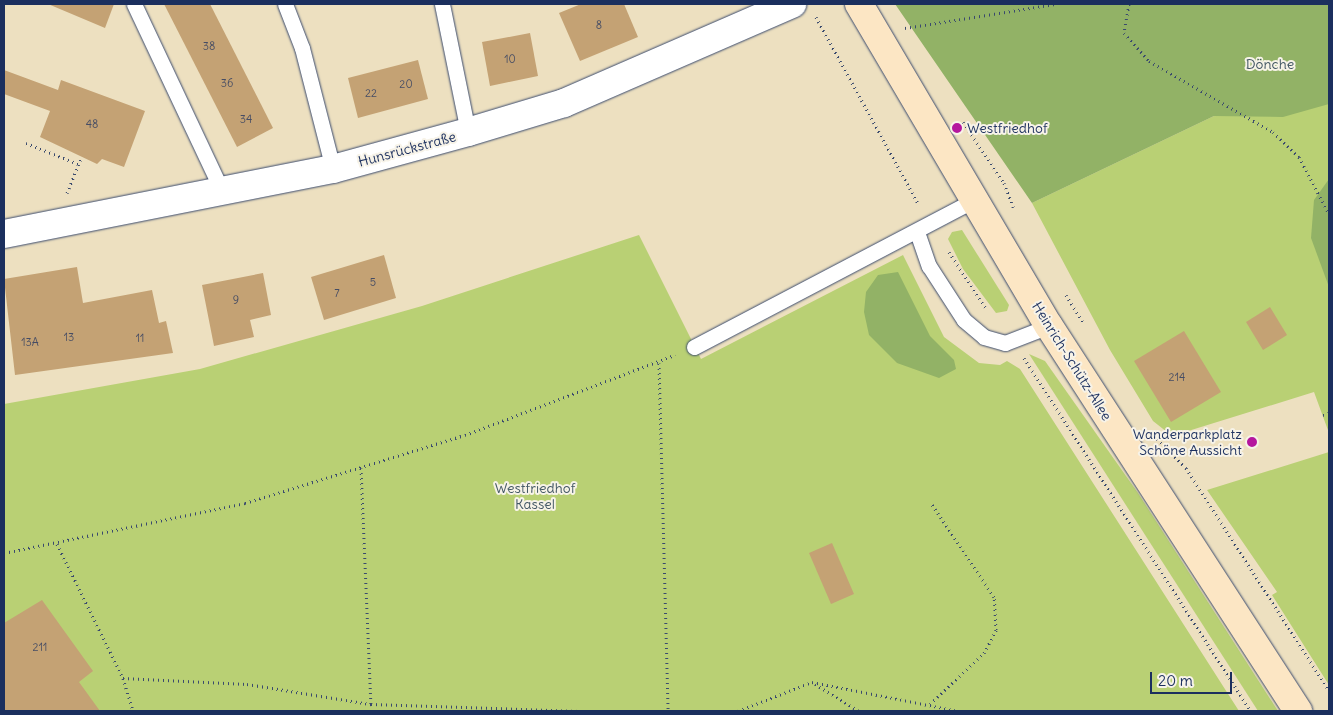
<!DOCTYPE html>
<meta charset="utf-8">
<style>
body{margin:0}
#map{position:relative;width:1333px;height:715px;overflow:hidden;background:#ede0c0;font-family:Delius,sans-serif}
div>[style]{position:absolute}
.green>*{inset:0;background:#b9d074}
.forest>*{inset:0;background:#92b266}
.building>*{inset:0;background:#c4a274}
.path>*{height:3px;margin-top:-1.5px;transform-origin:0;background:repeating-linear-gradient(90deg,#3a4a6d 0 1px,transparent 0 5px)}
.roads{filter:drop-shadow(0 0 1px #3a4a6d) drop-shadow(0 0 1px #3a4a6d)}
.lane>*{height:15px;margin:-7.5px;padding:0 7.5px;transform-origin:7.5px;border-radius:7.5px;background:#fff}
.street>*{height:28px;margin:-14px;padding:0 14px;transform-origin:14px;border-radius:14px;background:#fff}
.secondary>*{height:28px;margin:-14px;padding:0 14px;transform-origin:14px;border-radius:14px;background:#fce6c4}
.dots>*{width:14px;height:14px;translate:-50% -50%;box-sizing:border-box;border:2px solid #f7f3e8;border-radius:50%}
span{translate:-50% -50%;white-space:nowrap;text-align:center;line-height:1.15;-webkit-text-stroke:4px #f7f3e8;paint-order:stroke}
.number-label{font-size:11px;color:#454c64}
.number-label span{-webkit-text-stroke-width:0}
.park-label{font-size:14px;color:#425764}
.poi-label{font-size:14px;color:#1b2f5e}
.left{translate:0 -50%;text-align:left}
.right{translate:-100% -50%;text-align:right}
.street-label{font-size:14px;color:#1b2f5e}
.frame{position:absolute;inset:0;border:5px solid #1b2f5e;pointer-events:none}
.scale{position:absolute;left:1150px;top:672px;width:82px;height:22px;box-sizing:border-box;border:2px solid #1b2f5e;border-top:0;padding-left:6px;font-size:15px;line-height:18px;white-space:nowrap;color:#1b2f5e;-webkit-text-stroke:4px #f7f3e8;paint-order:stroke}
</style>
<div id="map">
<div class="green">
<i style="clip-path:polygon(1329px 4px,1329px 433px,1314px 392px,1172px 436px,1153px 421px,1110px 350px,1032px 203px,1214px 116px)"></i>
<i style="clip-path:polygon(962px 230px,1009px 305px,1007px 311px,996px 313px,963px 269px,948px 239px,952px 232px)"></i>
<i style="clip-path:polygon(639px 235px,701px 359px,903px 255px,944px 337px,979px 363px,1000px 365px,1007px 361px,1020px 369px,1239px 711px,4px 711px,4px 404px,200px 369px,422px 306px)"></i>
<i style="clip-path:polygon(1029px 354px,1045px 361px,1138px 493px,1278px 711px,1258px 711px)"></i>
<i style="clip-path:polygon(1329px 452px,1329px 685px,1272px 595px,1277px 592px,1207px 490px)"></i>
</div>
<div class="forest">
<i style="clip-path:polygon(895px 4px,1329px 4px,1329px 104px,1283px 117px,1214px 116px,1032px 203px)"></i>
<i style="clip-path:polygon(1329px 179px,1329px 287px,1311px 238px,1314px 200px)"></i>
<i style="clip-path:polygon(898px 272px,930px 336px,954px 360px,956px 369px,939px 378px,897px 363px,869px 335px,864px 312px,866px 292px,878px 275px)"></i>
</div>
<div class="building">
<i style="clip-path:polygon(48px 4px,114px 4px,105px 28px)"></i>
<i style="clip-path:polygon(164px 4px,210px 4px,273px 128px,237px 147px)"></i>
<i style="clip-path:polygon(581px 4px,624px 4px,638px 37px,580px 61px,559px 13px)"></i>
<i style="clip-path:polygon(530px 33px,538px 76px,490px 86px,482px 42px)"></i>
<i style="clip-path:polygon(418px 60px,428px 99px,358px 118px,348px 78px)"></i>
<i style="clip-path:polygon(4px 70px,58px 90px,61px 80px,145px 111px,124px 167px,102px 159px,97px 164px,40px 137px,50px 111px,4px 94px)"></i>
<i style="clip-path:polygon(384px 255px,396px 298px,324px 320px,311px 277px)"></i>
<i style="clip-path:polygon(77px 267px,83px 303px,152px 290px,159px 323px,166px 321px,173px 353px,15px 375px,4px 279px)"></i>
<i style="clip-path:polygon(263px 273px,271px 315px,250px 320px,254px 337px,214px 346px,202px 285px)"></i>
<i style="clip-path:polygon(1270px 307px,1287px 335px,1263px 350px,1246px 322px)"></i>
<i style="clip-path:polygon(1184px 331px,1221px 392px,1171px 422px,1134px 361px)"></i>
<i style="clip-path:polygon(832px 543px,854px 594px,831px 604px,809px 553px)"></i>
<i style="clip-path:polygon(42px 600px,93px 671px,79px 682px,100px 711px,4px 711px,4px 623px)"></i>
</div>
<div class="path">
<i style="left:1129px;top:4px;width:29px;rotate:100deg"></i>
<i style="left:1124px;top:33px;width:38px;rotate:48deg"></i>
<i style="left:1149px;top:61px;width:143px;rotate:29.8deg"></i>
<i style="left:1273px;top:132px;width:36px;rotate:44deg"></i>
<i style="left:1299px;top:157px;width:64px;rotate:62.2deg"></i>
<i style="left:816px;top:17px;width:214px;rotate:61.3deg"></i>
<i style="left:905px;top:28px;width:152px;rotate:-9.1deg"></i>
<i style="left:963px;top:122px;width:73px;rotate:56.1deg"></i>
<i style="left:1004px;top:183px;width:26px;rotate:69deg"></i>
<i style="left:26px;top:143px;width:56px;rotate:22deg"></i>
<i style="left:67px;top:193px;width:38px;rotate:-68deg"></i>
<i style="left:949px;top:252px;width:66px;rotate:56.8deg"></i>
<i style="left:1066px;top:295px;width:34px;rotate:58deg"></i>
<i style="left:1024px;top:358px;width:420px;rotate:57.3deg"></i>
<i style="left:659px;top:363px;width:348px;rotate:88.5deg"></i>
<i style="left:1323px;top:415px;width:6px;rotate:-18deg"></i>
<i style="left:1157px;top:439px;width:41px;rotate:45deg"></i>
<i style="left:1186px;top:468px;width:265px;rotate:57.3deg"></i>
<i style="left:361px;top:468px;width:236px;rotate:87.6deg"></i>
<i style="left:57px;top:544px;width:149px;rotate:63.8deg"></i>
<i style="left:123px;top:678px;width:34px;rotate:73deg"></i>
<i style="left:4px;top:553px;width:246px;rotate:-11.7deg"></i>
<i style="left:245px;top:503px;width:230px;rotate:-17.2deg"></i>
<i style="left:465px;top:435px;width:225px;rotate:-20.9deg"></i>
<i style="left:123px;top:678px;width:124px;rotate:2.8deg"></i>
<i style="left:247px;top:684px;width:126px;rotate:9.2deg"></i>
<i style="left:371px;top:704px;width:208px;rotate:1.9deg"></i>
<i style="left:815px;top:684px;width:52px;rotate:31.5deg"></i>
<i style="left:930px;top:704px;width:74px;rotate:-43.4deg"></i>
<i style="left:984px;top:653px;width:26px;rotate:-62deg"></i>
<i style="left:996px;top:630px;width:33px;rotate:-93deg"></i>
<i style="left:994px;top:597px;width:113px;rotate:-123.8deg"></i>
<i style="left:738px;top:711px;width:79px;rotate:-21.4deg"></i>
<i style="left:812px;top:682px;width:150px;rotate:11.2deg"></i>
</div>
<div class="roads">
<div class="lane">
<i style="left:134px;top:4px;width:209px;rotate:64.8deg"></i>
<i style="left:285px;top:4px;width:47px;rotate:68.9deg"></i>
<i style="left:302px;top:48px;width:125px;rotate:75.6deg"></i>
<i style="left:442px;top:4px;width:131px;rotate:78.5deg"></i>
<i style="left:917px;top:232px;width:36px;rotate:71deg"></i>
<i style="left:929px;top:266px;width:64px;rotate:57.1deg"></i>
<i style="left:964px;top:320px;width:26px;rotate:40deg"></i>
<i style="left:984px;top:337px;width:22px;rotate:16deg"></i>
<i style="left:1005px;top:343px;width:47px;rotate:-21.1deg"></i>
<i style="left:694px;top:347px;width:314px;rotate:-27.7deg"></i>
</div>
<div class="street">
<i style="left:4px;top:234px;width:335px;rotate:-11.2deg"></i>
<i style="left:333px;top:169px;width:140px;rotate:-15.3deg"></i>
<i style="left:468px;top:132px;width:100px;rotate:-16.8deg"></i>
<i style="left:564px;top:103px;width:249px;rotate:-23.5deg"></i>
</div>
<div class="secondary">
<i style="left:859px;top:4px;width:374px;rotate:59.5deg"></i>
<i style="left:1049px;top:326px;width:459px;rotate:57.1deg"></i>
</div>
</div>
<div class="dots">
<i style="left:957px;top:128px;background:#b5179e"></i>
<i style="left:1252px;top:442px;background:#b5179e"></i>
</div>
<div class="number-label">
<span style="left:599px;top:25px">8</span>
<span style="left:209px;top:46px">38</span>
<span style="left:510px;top:59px">10</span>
<span style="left:227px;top:83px">36</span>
<span style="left:406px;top:84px">20</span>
<span style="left:371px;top:93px">22</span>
<span style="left:246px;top:119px">34</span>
<span style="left:92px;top:124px">48</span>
<span style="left:373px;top:282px">5</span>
<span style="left:337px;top:293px">7</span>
<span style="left:236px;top:300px">9</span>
<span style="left:69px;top:337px">13</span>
<span style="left:140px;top:338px">11</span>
<span style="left:30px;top:342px">13A</span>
<span style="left:1177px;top:377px">214</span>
<span style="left:40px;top:647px">211</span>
</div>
<div class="park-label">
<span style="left:1270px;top:64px">Dönche</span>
<span style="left:535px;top:496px">Westfriedhof<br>Kassel</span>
</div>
<div class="poi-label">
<span class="left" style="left:967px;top:128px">Westfriedhof</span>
<span class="right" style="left:1242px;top:442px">Wanderparkplatz<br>Schöne Aussicht</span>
</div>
<div class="street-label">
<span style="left:407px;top:149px;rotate:-15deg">Hunsrückstraße</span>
<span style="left:1072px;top:361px;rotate:58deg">Heinrich-Schütz-Allee</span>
</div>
<div class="frame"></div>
<div class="scale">20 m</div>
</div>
